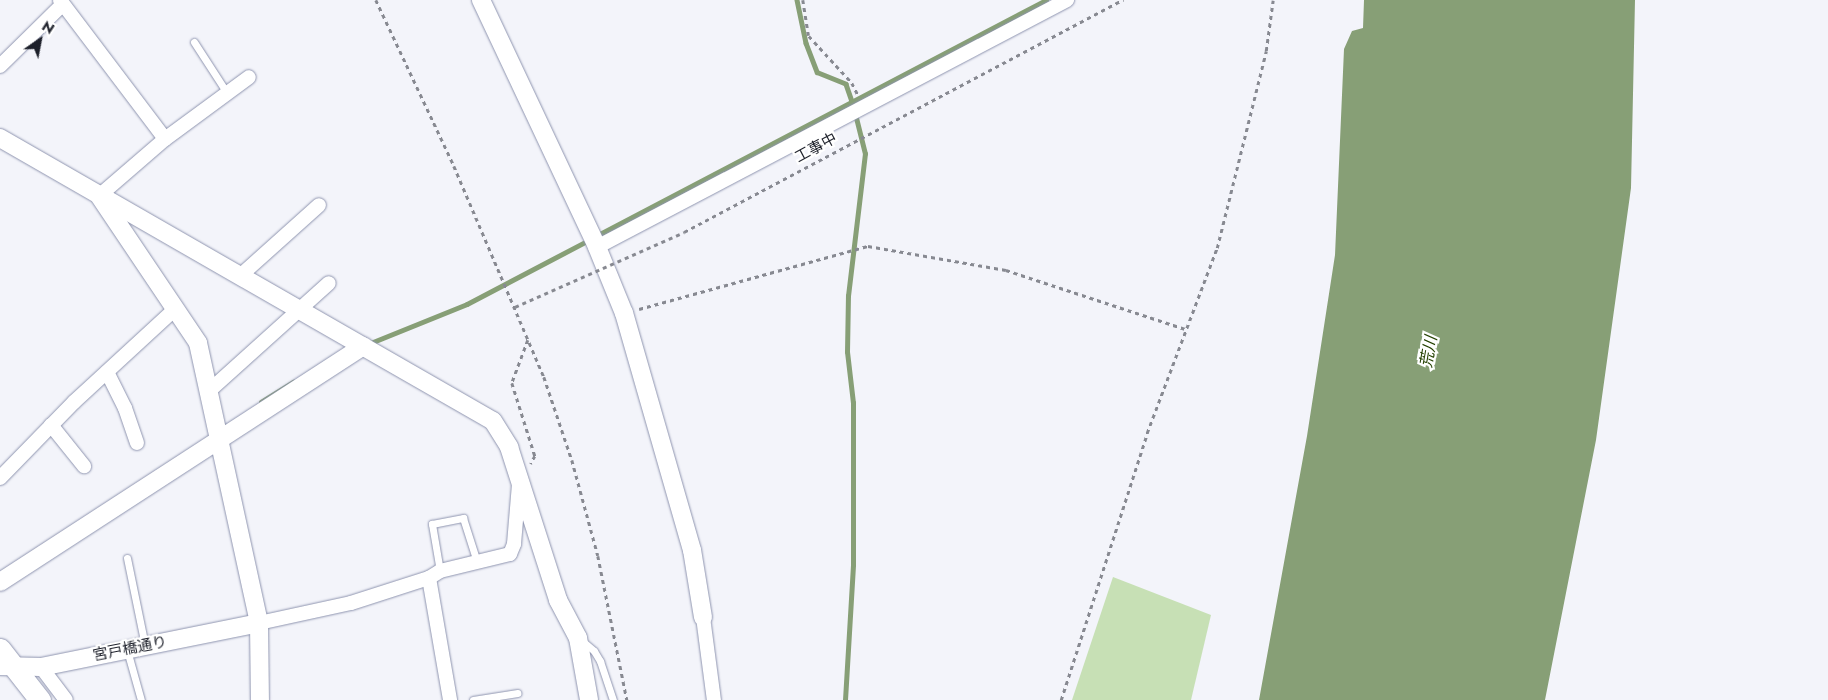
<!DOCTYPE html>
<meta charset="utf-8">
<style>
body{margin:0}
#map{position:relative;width:1828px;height:700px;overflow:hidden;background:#f3f4fa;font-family:Jost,"Noto Sans JP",sans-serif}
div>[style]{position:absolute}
.green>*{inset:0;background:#c7e0b5}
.water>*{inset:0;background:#879f76}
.stream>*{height:4.5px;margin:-2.25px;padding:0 2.25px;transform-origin:2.25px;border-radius:2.25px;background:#879f76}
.path>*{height:2.5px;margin-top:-1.25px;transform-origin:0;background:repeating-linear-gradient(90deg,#878991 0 4px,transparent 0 8px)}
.roads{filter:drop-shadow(0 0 1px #8e94af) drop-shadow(0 0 1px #8e94af)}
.service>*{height:7px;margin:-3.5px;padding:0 3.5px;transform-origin:3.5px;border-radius:3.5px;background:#fff}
.minor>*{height:14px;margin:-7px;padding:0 7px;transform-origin:7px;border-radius:7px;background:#fff}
.tertiary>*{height:18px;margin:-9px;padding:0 9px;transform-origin:9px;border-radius:9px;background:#fff}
.primary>*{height:21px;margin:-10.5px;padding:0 10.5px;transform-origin:10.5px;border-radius:10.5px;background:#fff}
.path-bridge>*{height:2.5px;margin-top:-1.25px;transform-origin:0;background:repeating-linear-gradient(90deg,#878991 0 4px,transparent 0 8px)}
span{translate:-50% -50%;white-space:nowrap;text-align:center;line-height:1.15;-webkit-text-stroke:4.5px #fff;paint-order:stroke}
.street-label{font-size:15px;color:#1d202a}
.water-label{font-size:16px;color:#244101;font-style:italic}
.north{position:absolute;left:15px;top:15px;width:50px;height:50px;-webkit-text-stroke:4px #fff;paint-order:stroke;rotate:33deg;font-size:14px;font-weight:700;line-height:20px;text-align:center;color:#1d202a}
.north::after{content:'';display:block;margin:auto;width:18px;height:22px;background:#1d202a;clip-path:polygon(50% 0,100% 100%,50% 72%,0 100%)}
</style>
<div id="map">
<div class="green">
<i style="clip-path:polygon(1113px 577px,1211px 615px,1191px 700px,1072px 700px)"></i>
</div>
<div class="water">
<i style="clip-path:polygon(1364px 0,1635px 0,1631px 188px,1596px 440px,1545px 700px,1259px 700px,1307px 436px,1335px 255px,1344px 49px,1352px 31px,1363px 28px)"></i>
</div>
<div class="stream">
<i style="left:797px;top:0;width:44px;rotate:78.2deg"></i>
<i style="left:806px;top:43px;width:31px;rotate:69deg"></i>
<i style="left:817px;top:72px;width:31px;rotate:22deg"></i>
<i style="left:846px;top:84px;width:21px;rotate:71deg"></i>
<i style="left:596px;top:236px;width:508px;rotate:-27.67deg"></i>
<i style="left:373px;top:342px;width:101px;rotate:-22deg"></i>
<i style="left:467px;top:304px;width:138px;rotate:-27.7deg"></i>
<i style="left:261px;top:402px;width:38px;rotate:-32deg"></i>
<i style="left:845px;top:700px;width:135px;rotate:-86.6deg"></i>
<i style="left:853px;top:565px;width:162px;rotate:-90deg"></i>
<i style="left:853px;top:403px;width:51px;rotate:-96.7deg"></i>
<i style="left:847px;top:352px;width:56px;rotate:-89deg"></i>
<i style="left:848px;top:296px;width:143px;rotate:-83.2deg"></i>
<i style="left:865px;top:154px;width:41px;rotate:-104deg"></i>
</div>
<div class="path">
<i style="left:376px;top:0;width:183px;rotate:64.8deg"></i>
<i style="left:454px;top:166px;width:229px;rotate:66.9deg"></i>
<i style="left:544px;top:377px;width:88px;rotate:71.4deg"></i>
<i style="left:572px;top:460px;width:99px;rotate:74.8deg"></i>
<i style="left:598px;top:556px;width:147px;rotate:78.6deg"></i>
<i style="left:803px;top:0;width:36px;rotate:81deg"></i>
<i style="left:809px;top:36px;width:64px;rotate:47.5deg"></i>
<i style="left:852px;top:83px;width:13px;rotate:63deg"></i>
<i style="left:639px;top:309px;width:238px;rotate:-15.4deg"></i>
<i style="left:868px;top:246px;width:140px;rotate:9.9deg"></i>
<i style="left:1006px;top:270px;width:188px;rotate:18.2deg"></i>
<i style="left:528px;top:340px;width:46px;rotate:110.4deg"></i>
<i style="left:512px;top:383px;width:77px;rotate:72.5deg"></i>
<i style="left:535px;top:456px;width:9px;rotate:117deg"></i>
<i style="left:1061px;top:700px;width:281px;rotate:-72.1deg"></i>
<i style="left:1147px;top:433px;width:198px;rotate:-69.3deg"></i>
<i style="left:1217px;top:248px;width:203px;rotate:-76deg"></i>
<i style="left:1266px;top:51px;width:51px;rotate:-82.2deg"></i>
</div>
<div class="roads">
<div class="service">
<i style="left:194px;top:42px;width:61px;rotate:57.1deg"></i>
<i style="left:127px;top:558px;width:90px;rotate:78.4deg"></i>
<i style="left:440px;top:571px;width:48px;rotate:-99.7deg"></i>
<i style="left:432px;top:524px;width:32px;rotate:-11deg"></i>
<i style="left:463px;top:518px;width:46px;rotate:72.3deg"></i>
<i style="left:581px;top:640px;width:17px;rotate:40deg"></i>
<i style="left:594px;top:651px;width:12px;rotate:59deg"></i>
<i style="left:600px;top:661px;width:41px;rotate:71.6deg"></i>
<i style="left:127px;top:650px;width:52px;rotate:74.4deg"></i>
<i style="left:473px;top:700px;width:45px;rotate:-9deg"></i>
</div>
<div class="minor">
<i style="left:60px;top:0;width:174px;rotate:52.9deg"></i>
<i style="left:165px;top:139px;width:87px;rotate:139.2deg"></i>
<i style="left:0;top:66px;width:88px;rotate:-44.5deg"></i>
<i style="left:165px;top:139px;width:104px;rotate:-36.4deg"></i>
<i style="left:597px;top:247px;width:531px;rotate:-27.72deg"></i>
<i style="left:240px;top:276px;width:106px;rotate:-41.9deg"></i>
<i style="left:107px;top:372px;width:40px;rotate:63.4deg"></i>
<i style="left:125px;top:408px;width:37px;rotate:71deg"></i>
<i style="left:209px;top:391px;width:161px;rotate:-42deg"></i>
<i style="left:51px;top:425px;width:53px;rotate:51.2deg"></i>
<i style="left:0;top:478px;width:106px;rotate:-45.8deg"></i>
<i style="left:74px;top:402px;width:136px;rotate:-42.6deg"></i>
<i style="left:429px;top:578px;width:124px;rotate:80.2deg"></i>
<i style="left:703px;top:617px;width:84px;rotate:82.5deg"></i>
<i style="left:259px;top:623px;width:94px;rotate:-12.3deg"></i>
<i style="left:351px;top:603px;width:82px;rotate:-17.8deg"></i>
<i style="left:429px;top:578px;width:13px;rotate:-32deg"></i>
<i style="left:440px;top:571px;width:72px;rotate:-13.7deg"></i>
<i style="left:510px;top:554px;width:11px;rotate:-68deg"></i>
<i style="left:514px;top:544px;width:60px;rotate:-85.2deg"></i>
<i style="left:41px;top:667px;width:41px;rotate:52.9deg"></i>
</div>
<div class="tertiary">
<i style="left:481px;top:0;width:273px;rotate:64.8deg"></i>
<i style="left:597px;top:247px;width:71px;rotate:67.8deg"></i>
<i style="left:624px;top:313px;width:247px;rotate:74deg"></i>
<i style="left:692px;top:550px;width:68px;rotate:80.7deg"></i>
<i style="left:0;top:138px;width:568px;rotate:29.86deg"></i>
<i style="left:493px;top:421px;width:31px;rotate:58deg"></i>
<i style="left:509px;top:447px;width:161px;rotate:72.2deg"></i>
<i style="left:558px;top:600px;width:43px;rotate:62.2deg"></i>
<i style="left:578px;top:638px;width:63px;rotate:79.9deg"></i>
<i style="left:100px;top:197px;width:176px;rotate:56.1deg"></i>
<i style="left:198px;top:343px;width:287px;rotate:77.7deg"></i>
<i style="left:259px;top:623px;width:77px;rotate:89.3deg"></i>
<i style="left:0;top:582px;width:433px;rotate:-33deg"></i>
<i style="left:0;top:666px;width:41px;rotate:1.4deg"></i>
<i style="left:41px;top:667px;width:222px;rotate:-11.4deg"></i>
</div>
<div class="primary">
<i style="left:0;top:649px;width:65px;rotate:51.9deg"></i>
</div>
</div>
<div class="path-bridge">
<i style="left:515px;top:307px;width:185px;rotate:-23.9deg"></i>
<i style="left:684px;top:232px;width:497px;rotate:-27.9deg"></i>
</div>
<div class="street-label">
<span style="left:816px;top:148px;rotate:-28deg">工事中</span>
<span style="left:130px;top:649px;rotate:-11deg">宮戸橋通り</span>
</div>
<div class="water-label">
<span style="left:1429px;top:352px;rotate:-80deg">荒川</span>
</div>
<div class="north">N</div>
</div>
